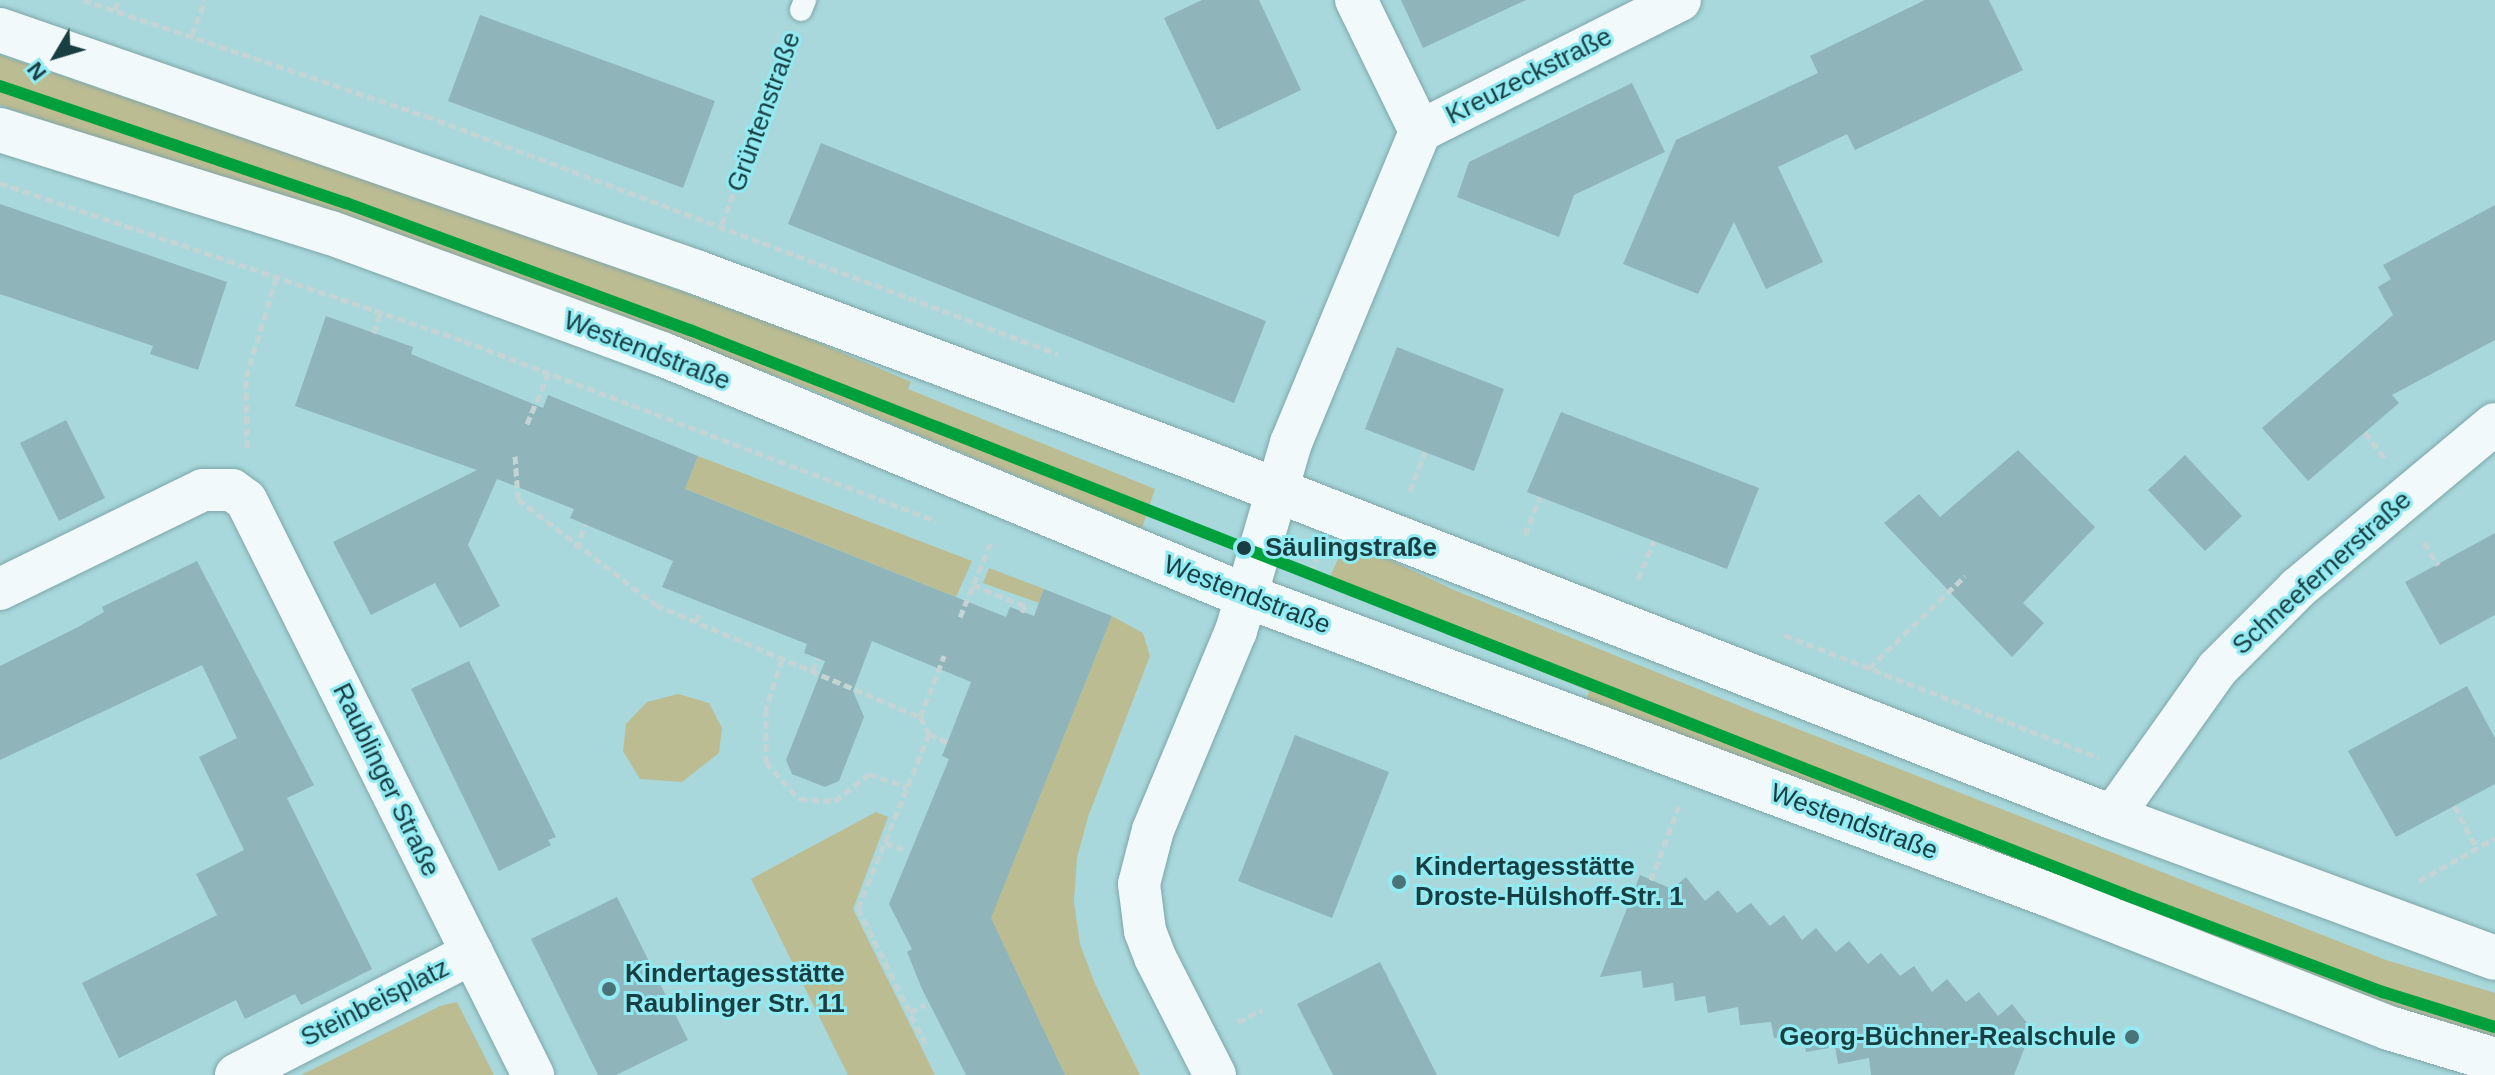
<!DOCTYPE html>
<meta charset="utf-8">
<style>
body{margin:0}
#map{position:relative;width:2495px;height:1075px;overflow:hidden;background:#a8d8dc;font-family:Helvetica,sans-serif}
div>[style]{position:absolute}
.green>*{inset:0;background:#bcbc92}
.building>*{inset:0;background:#8fb4ba}
.path>*{height:5px;margin-top:-2.5px;transform-origin:0;background:repeating-linear-gradient(90deg,#c4d3d4 0 8px,transparent 0 12px)}
.roads{filter:drop-shadow(0 0 2px #7ea5a8) drop-shadow(0 0 2px #7ea5a8)}
.service>*{height:22px;margin:-11px;padding:0 11px;transform-origin:11px;border-radius:11px;background:#f2f9fa}
.minor>*{height:42px;margin:-21px;padding:0 21px;transform-origin:21px;border-radius:21px;background:#f2f9fa}
.secondary>*{height:44px;margin:-22px;padding:0 22px;transform-origin:22px;border-radius:22px;background:#f2f9fa}
.tram-1>*{height:12px;margin:-6px;padding:0 6px;transform-origin:6px;border-radius:6px;background:#00a03c}
.dots>*{width:22px;height:22px;translate:-50% -50%;box-sizing:border-box;border:4px solid #92eaf2;border-radius:50%}
span{translate:-50% -50%;white-space:nowrap;text-align:center;line-height:1.15;-webkit-text-stroke:6px #92eaf2;paint-order:stroke}
.street-label{font-size:26px;color:#183e41}
.stop-label{font-size:26px;color:#183e41;font-weight:700}
.left{translate:0 -50%;text-align:left}
.poi-label{font-size:26px;color:#183e41;font-weight:700}
.right{translate:-100% -50%;text-align:right}
.north{position:absolute;left:16px;top:16px;width:80px;height:80px;-webkit-text-stroke:6px #92eaf2;paint-order:stroke;rotate:232deg;font-size:22px;font-weight:700;line-height:32px;text-align:center;color:#183e41}
.north::after{content:'';display:block;margin:auto;width:28px;height:36px;background:#183e41;clip-path:polygon(50% 0,100% 100%,50% 72%,0 100%)}
</style>
<div id="map">
<div class="green">
<i style="clip-path:polygon(0 55px,431px 200px,798px 334px,911px 382px,908px 389px,1155px 489px,1142px 528px,788px 380px,0 105px)"></i>
<i style="clip-path:polygon(698px 456px,972px 561px,956px 597px,685px 489px)"></i>
<i style="clip-path:polygon(1347px 540px,1454px 590px,1767px 717px,2386px 960px,2495px 993px,2495px 1044px,1586px 701px,1589px 691px,1326px 585px)"></i>
<i style="clip-path:polygon(989px 568px,1044px 589px,1039px 603px,983px 583px)"></i>
<i style="clip-path:polygon(1112px 616px,1143px 633px,1150px 656px,1088px 817px,1077px 858px,1074px 902px,1080px 944px,1095px 984px,1140px 1075px,1065px 1075px,987px 911px,995px 907px)"></i>
<i style="clip-path:polygon(678px 694px,709px 703px,722px 728px,719px 753px,682px 782px,640px 779px,623px 751px,626px 724px,647px 702px)"></i>
<i style="clip-path:polygon(876px 812px,888px 817px,853px 909px,935px 1075px,848px 1075px,751px 879px)"></i>
<i style="clip-path:polygon(457px 1002px,494px 1075px,301px 1075px,440px 1006px)"></i>
</div>
<div class="building">
<i style="clip-path:polygon(1202px 0,1259px 0,1301px 90px,1217px 130px,1164px 18px)"></i>
<i style="clip-path:polygon(1401px 0,1526px 0,1423px 48px)"></i>
<i style="clip-path:polygon(1925px 0,1989px 0,2023px 70px,1855px 150px,1847px 134px,1778px 167px,1823px 262px,1766px 289px,1734px 222px,1698px 294px,1623px 264px,1676px 140px,1818px 73px,1810px 56px)"></i>
<i style="clip-path:polygon(480px 15px,715px 101px,683px 188px,448px 101px)"></i>
<i style="clip-path:polygon(1632px 83px,1665px 152px,1574px 195px,1559px 237px,1457px 197px,1469px 162px)"></i>
<i style="clip-path:polygon(821px 143px,1266px 321px,1234px 403px,788px 224px)"></i>
<i style="clip-path:polygon(0 204px,227px 282px,198px 370px,150px 354px,153px 346px,0 294px)"></i>
<i style="clip-path:polygon(2495px 205px,2495px 340px,2392px 395px,2399px 403px,2308px 481px,2262px 428px,2393px 315px,2378px 287px,2391px 279px,2383px 265px)"></i>
<i style="clip-path:polygon(326px 316px,413px 347px,411px 354px,543px 408px,548px 395px,698px 456px,685px 489px,1006px 617px,1010px 607px,1034px 616px,1044px 589px,1112px 616px,991px 918px,1065px 1075px,966px 1075px,922px 989px,907px 952px,912px 949px,889px 904px,949px 759px,942px 756px,971px 682px,872px 641px,853px 691px,864px 717px,839px 781px,825px 787px,792px 774px,786px 760px,825px 661px,804px 653px,807px 644px,662px 587px,673px 561px,570px 518px,574px 509px,497px 479px,468px 545px,500px 606px,460px 628px,435px 583px,371px 615px,333px 542px,477px 470px,295px 406px)"></i>
<i style="clip-path:polygon(1397px 347px,1504px 389px,1474px 471px,1365px 429px)"></i>
<i style="clip-path:polygon(1561px 412px,1759px 488px,1727px 569px,1527px 492px)"></i>
<i style="clip-path:polygon(66px 420px,105px 498px,59px 521px,20px 443px)"></i>
<i style="clip-path:polygon(2018px 450px,2095px 527px,2023px 603px,2044px 623px,2012px 657px,1884px 523px,1919px 494px,1940px 517px)"></i>
<i style="clip-path:polygon(2185px 455px,2242px 516px,2205px 551px,2148px 490px)"></i>
<i style="clip-path:polygon(2495px 533px,2495px 615px,2440px 645px,2405px 582px)"></i>
<i style="clip-path:polygon(197px 561px,314px 785px,287px 798px,372px 969px,301px 1005px,295px 994px,245px 1019px,236px 1000px,119px 1058px,82px 983px,217px 915px,196px 874px,244px 850px,199px 757px,237px 738px,202px 665px,0 760px,0 666px,78px 627px,104px 612px,102px 607px)"></i>
<i style="clip-path:polygon(469px 661px,556px 837px,548px 840px,551px 845px,499px 871px,411px 689px)"></i>
<i style="clip-path:polygon(2467px 686px,2495px 738px,2495px 784px,2396px 837px,2348px 751px)"></i>
<i style="clip-path:polygon(1295px 735px,1389px 772px,1332px 918px,1238px 881px)"></i>
<i style="clip-path:polygon(1640px 875px,1672px 889px,1686px 877px,1705px 901px,1718px 890px,1737px 913px,1751px 903px,1770px 926px,1784px 915px,1802px 940px,1816px 928px,1836px 952px,1849px 941px,1868px 964px,1881px 953px,1900px 976px,1914px 966px,1932px 992px,1947px 979px,1966px 1002px,1979px 992px,1998px 1016px,2012px 1004px,2032px 1029px,2014px 1075px,1871px 1075px,1869px 1058px,1838px 1064px,1835px 1047px,1806px 1052px,1803px 1034px,1774px 1038px,1771px 1022px,1740px 1025px,1738px 1007px,1708px 1013px,1705px 996px,1675px 1001px,1673px 983px,1643px 988px,1641px 971px,1600px 977px)"></i>
<i style="clip-path:polygon(617px 897px,688px 1040px,616px 1075px,598px 1075px,531px 939px)"></i>
<i style="clip-path:polygon(1380px 962px,1437px 1075px,1333px 1075px,1297px 1004px)"></i>
</div>
<div class="path">
<i style="left:83px;top:0;width:362px;rotate:18.7deg"></i>
<i style="left:426px;top:116px;width:675px;rotate:20.64deg"></i>
<i style="left:115px;top:10px;width:10px;rotate:-73deg"></i>
<i style="left:192px;top:35px;width:37px;rotate:-70deg"></i>
<i style="left:0;top:183px;width:490px;rotate:18.8deg"></i>
<i style="left:464px;top:341px;width:505px;rotate:20.87deg"></i>
<i style="left:722px;top:224px;width:196px;rotate:-69.7deg"></i>
<i style="left:374px;top:333px;width:21px;rotate:-73deg"></i>
<i style="left:527px;top:424px;width:54px;rotate:-67.2deg"></i>
<i style="left:2365px;top:432px;width:35px;rotate:53deg"></i>
<i style="left:247px;top:448px;width:71px;rotate:-90.8deg"></i>
<i style="left:246px;top:377px;width:102px;rotate:-73deg"></i>
<i style="left:515px;top:456px;width:43px;rotate:86deg"></i>
<i style="left:518px;top:499px;width:174px;rotate:37.5deg"></i>
<i style="left:656px;top:605px;width:287px;rotate:23deg"></i>
<i style="left:920px;top:717px;width:19px;rotate:62deg"></i>
<i style="left:929px;top:734px;width:188px;rotate:112.2deg"></i>
<i style="left:858px;top:908px;width:153px;rotate:63.6deg"></i>
<i style="left:1410px;top:491px;width:42px;rotate:-69deg"></i>
<i style="left:1525px;top:535px;width:41px;rotate:-68.5deg"></i>
<i style="left:2424px;top:542px;width:27px;rotate:59deg"></i>
<i style="left:577px;top:549px;width:26px;rotate:-72deg"></i>
<i style="left:1310px;top:573px;width:22px;rotate:-66deg"></i>
<i style="left:1638px;top:579px;width:41px;rotate:-67.2deg"></i>
<i style="left:973px;top:585px;width:56px;rotate:22deg"></i>
<i style="left:1025px;top:606px;width:7px;rotate:117deg"></i>
<i style="left:960px;top:617px;width:81px;rotate:-67.5deg"></i>
<i style="left:696px;top:622px;width:12px;rotate:-70deg"></i>
<i style="left:1784px;top:635px;width:338px;rotate:21.3deg"></i>
<i style="left:782px;top:659px;width:52px;rotate:108.1deg"></i>
<i style="left:766px;top:708px;width:54px;rotate:90deg"></i>
<i style="left:766px;top:762px;width:50px;rotate:48.3deg"></i>
<i style="left:799px;top:799px;width:36px;rotate:3deg"></i>
<i style="left:835px;top:801px;width:43px;rotate:-38.5deg"></i>
<i style="left:869px;top:774px;width:40px;rotate:18.9deg"></i>
<i style="left:1869px;top:668px;width:133px;rotate:-43.8deg"></i>
<i style="left:812px;top:671px;width:14px;rotate:-65deg"></i>
<i style="left:920px;top:717px;width:66px;rotate:-68.5deg"></i>
<i style="left:929px;top:734px;width:20px;rotate:24deg"></i>
<i style="left:2454px;top:806px;width:48px;rotate:61.3deg"></i>
<i style="left:885px;top:843px;width:19px;rotate:18deg"></i>
<i style="left:1651px;top:880px;width:79px;rotate:-69.3deg"></i>
<i style="left:2419px;top:881px;width:87px;rotate:-29.5deg"></i>
<i style="left:910px;top:1012px;width:17px;rotate:-25deg"></i>
<i style="left:1238px;top:1022px;width:27px;rotate:-27deg"></i>
</div>
<div class="roads">
<div class="service">
<i style="left:801px;top:10px;width:11px;rotate:-68deg"></i>
</div>
<div class="minor">
<i style="left:1420px;top:131px;width:291px;rotate:-26.7deg"></i>
<i style="left:0;top:589px;width:226px;rotate:-26deg"></i>
<i style="left:203px;top:490px;width:29px"></i>
<i style="left:232px;top:490px;width:17px;rotate:36deg"></i>
<i style="left:246px;top:500px;width:643px;rotate:63.47deg"></i>
<i style="left:2112px;top:817px;width:181px;rotate:-54.6deg"></i>
<i style="left:2217px;top:669px;width:115px;rotate:-45deg"></i>
<i style="left:2298px;top:588px;width:256px;rotate:-39.8deg"></i>
<i style="left:236px;top:1075px;width:266px;rotate:-27.3deg"></i>
<i style="left:1215px;top:1075px;width:132px;rotate:-117deg"></i>
<i style="left:1155px;top:957px;width:28px;rotate:-111deg"></i>
<i style="left:1145px;top:931px;width:47px;rotate:-97.3deg"></i>
<i style="left:1139px;top:884px;width:56px;rotate:-75.5deg"></i>
<i style="left:1153px;top:830px;width:216px;rotate:-67.4deg"></i>
<i style="left:1236px;top:631px;width:196px;rotate:-73.7deg"></i>
<i style="left:1291px;top:443px;width:338px;rotate:-67.5deg"></i>
<i style="left:1420px;top:131px;width:146px;rotate:-116deg"></i>
</div>
<div class="secondary">
<i style="left:0;top:30px;width:737px;rotate:19.17deg"></i>
<i style="left:696px;top:272px;width:532px;rotate:20.48deg"></i>
<i style="left:1194px;top:458px;width:986px;rotate:21.36deg"></i>
<i style="left:2112px;top:817px;width:408px;rotate:20.2deg"></i>
<i style="left:0;top:130px;width:347px;rotate:17.3deg"></i>
<i style="left:331px;top:233px;width:352px;rotate:20.1deg"></i>
<i style="left:662px;top:354px;width:632px;rotate:22.51deg"></i>
<i style="left:1246px;top:596px;width:865px;rotate:20.42deg"></i>
<i style="left:2057px;top:898px;width:357px;rotate:21.4deg"></i>
<i style="left:2389px;top:1028px;width:111px;rotate:16.8deg"></i>
</div>
</div>
<div class="tram-1">
<i style="left:0;top:86px;width:365px;rotate:18.7deg"></i>
<i style="left:346px;top:203px;width:367px;rotate:20.3deg"></i>
<i style="left:690px;top:330px;width:1540px;rotate:21.48deg"></i>
<i style="left:2123px;top:894px;width:278px;rotate:20.7deg"></i>
<i style="left:2383px;top:992px;width:117px;rotate:17.4deg"></i>
</div>
<div class="dots">
<i style="left:1244px;top:548px;background:#183e41"></i>
<i style="left:1399px;top:882px;background:#4a7477"></i>
<i style="left:609px;top:989px;background:#4a7477"></i>
<i style="left:2132px;top:1037px;background:#4a7477"></i>
</div>
<div class="street-label">
<span style="left:1529px;top:76px;rotate:-27deg">Kreuzeckstraße</span>
<span style="left:764px;top:112px;rotate:-70deg">Grüntenstraße</span>
<span style="left:647px;top:351px;rotate:21deg">Westendstraße</span>
<span style="left:2322px;top:573px;rotate:-42deg">Schneefernerstraße</span>
<span style="left:1247px;top:595px;rotate:21deg">Westendstraße</span>
<span style="left:386px;top:780px;rotate:64deg">Raublinger Straße</span>
<span style="left:1854px;top:822px;rotate:20deg">Westendstraße</span>
<span style="left:375px;top:1003px;rotate:-27deg">Steinbeisplatz</span>
</div>
<div class="stop-label">
<span class="left" style="left:1265px;top:548px">Säulingstraße</span>
</div>
<div class="poi-label">
<span class="left" style="left:1415px;top:882px">Kindertagesstätte<br>Droste-Hülshoff-Str. 1</span>
<span class="left" style="left:625px;top:989px">Kindertagesstätte<br>Raublinger Str. 11</span>
<span class="right" style="left:2116px;top:1037px">Georg-Büchner-Realschule</span>
</div>
<div class="north">N</div>
</div>
